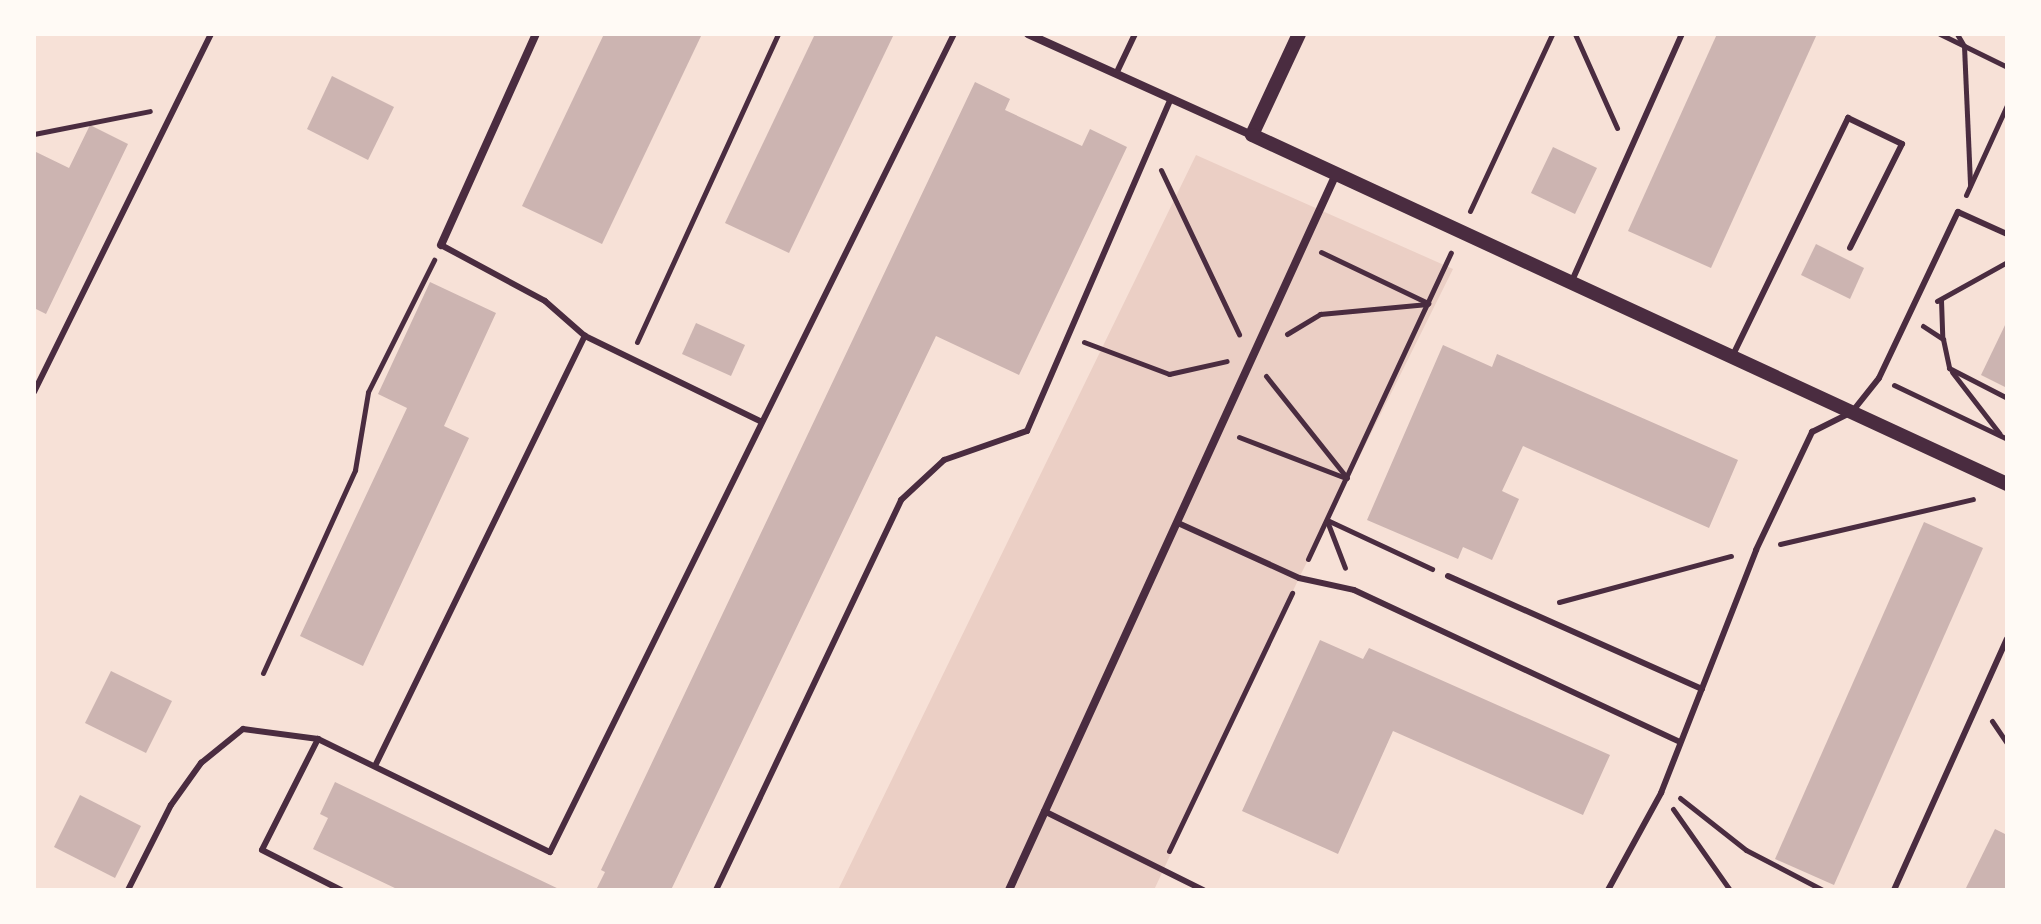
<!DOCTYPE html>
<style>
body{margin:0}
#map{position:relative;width:2041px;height:924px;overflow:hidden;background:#f7e1d7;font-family:Barlow,sans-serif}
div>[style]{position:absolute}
.green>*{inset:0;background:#ebcfc5}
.building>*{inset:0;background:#ccb4b1}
.path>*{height:5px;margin:-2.5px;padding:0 2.5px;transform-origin:2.5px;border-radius:2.5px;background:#4a2c40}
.service>*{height:6px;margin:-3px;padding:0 3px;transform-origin:3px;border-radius:3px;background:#4a2c40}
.minor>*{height:8px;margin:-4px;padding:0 4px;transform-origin:4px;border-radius:4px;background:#4a2c40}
.tertiary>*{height:14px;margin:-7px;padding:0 7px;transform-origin:7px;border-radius:7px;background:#4a2c40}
span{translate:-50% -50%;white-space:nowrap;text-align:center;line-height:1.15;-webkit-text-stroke:8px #fffaf5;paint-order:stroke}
.frame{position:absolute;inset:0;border:36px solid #fffaf5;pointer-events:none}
</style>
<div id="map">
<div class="green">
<i style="clip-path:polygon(1196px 155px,1453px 269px,1299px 578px,1154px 890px,838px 890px)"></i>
</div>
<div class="building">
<i style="clip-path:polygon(604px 34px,702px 34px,602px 244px,522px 206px)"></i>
<i style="clip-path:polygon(815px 34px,894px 34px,789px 253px,725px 223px)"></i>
<i style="clip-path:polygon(1717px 34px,1817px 34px,1711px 268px,1628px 231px)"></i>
<i style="clip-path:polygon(332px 76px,394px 107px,368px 160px,307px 129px)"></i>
<i style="clip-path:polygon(975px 82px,1010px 99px,1005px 110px,1082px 146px,1090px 129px,1127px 147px,1019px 375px,936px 336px,671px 890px,596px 890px,605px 872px,601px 870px)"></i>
<i style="clip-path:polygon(90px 125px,128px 144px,46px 314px,34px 308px,34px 151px,69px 168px)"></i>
<i style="clip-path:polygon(1553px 147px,1597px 168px,1575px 214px,1531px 193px)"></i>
<i style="clip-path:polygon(1816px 244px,1864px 268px,1850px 299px,1801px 275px)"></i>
<i style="clip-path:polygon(430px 282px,496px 313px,444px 426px,469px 438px,363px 666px,300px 636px,407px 408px,378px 394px)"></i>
<i style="clip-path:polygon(2007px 321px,2007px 388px,1981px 375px)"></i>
<i style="clip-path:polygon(696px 323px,745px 345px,731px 376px,682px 354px)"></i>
<i style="clip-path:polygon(1443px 345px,1492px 367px,1497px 354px,1738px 460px,1709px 528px,1523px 446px,1502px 491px,1519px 499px,1492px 560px,1463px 547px,1458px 559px,1367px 520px)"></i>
<i style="clip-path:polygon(1924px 522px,1983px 548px,1834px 885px,1775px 859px)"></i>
<i style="clip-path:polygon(1320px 640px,1363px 659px,1369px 648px,1610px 755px,1583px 815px,1393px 731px,1338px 854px,1242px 811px)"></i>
<i style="clip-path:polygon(111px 671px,172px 701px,146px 753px,85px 723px)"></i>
<i style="clip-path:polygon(335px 782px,561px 890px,399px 890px,313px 849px,328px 818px,320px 814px)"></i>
<i style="clip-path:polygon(80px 795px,141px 826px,115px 878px,54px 847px)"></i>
<i style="clip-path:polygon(1995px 829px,2007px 835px,2007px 890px,1965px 890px)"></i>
</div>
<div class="path">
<i style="left:1575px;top:34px;width:103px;rotate:65.9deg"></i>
<i style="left:1940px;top:34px;width:75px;rotate:26.2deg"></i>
<i style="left:1957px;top:34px;width:14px;rotate:60deg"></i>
<i style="left:1964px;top:46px;width:139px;rotate:87.5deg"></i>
<i style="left:34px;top:134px;width:118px;rotate:-11.2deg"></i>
<i style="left:1161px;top:170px;width:182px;rotate:64.6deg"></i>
<i style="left:1966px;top:195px;width:99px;rotate:-65.5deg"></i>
<i style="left:1470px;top:211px;width:195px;rotate:-65.1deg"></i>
<i style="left:1321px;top:252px;width:119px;rotate:25.5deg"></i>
<i style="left:1941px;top:300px;width:38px;rotate:88deg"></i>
<i style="left:1937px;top:301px;width:80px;rotate:-29.1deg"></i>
<i style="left:1923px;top:326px;width:24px;rotate:33deg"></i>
<i style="left:1943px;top:339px;width:30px;rotate:78deg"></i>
<i style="left:1949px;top:368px;width:65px;rotate:27.3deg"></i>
<i style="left:1287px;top:334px;width:39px;rotate:-31deg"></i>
<i style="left:1320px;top:314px;width:108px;rotate:-5.3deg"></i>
<i style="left:637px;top:342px;width:339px;rotate:-65.4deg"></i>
<i style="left:1084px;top:342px;width:91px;rotate:20.6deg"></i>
<i style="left:1169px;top:374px;width:59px;rotate:-12.6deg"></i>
<i style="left:1952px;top:372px;width:78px;rotate:52.3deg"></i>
<i style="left:1266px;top:376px;width:130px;rotate:51.5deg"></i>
<i style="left:1894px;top:385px;width:125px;rotate:25.5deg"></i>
<i style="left:1239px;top:437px;width:115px;rotate:21deg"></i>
<i style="left:1327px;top:520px;width:116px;rotate:25deg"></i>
<i style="left:1327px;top:521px;width:50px;rotate:69deg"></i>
<i style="left:1780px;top:544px;width:198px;rotate:-13.1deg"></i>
<i style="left:1308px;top:559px;width:338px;rotate:-65deg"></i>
<i style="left:1559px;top:602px;width:178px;rotate:-15deg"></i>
<i style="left:263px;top:673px;width:223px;rotate:-65.6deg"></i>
<i style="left:355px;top:470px;width:79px;rotate:-80.5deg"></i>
<i style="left:368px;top:392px;width:148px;rotate:-63.4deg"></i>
<i style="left:1992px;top:721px;width:27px;rotate:56deg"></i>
<i style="left:1680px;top:798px;width:84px;rotate:38.2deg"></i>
<i style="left:1746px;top:850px;width:87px;rotate:27.5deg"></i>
<i style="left:1673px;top:809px;width:99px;rotate:54.9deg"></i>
<i style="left:1169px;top:851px;width:286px;rotate:-64.5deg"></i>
</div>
<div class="service">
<i style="left:1116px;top:74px;width:44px;rotate:-64.6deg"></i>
<i style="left:441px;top:245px;width:118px;rotate:28.3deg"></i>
<i style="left:545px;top:301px;width:53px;rotate:41.2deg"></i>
<i style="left:1571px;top:283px;width:273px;rotate:-66deg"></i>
<i style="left:1732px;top:357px;width:266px;rotate:-64.1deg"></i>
<i style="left:1848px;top:118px;width:60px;rotate:25.7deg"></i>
<i style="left:1902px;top:144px;width:116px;rotate:116.6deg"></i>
<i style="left:34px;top:392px;width:399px;rotate:-63.7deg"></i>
<i style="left:1178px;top:523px;width:133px;rotate:24.4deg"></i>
<i style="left:1299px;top:578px;width:56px;rotate:12.3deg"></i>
<i style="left:1354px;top:590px;width:360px;rotate:25deg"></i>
<i style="left:1448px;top:576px;width:278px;rotate:24deg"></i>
<i style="left:318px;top:739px;width:124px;rotate:116.8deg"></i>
<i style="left:262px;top:850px;width:89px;rotate:26.9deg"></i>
<i style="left:375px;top:766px;width:479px;rotate:-64deg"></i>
<i style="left:585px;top:336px;width:195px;rotate:25.9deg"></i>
<i style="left:1044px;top:811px;width:178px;rotate:26.4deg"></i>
<i style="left:128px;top:890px;width:95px;rotate:-63.2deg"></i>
<i style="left:171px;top:805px;width:52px;rotate:-54.5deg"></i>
<i style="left:201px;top:763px;width:54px;rotate:-39deg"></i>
<i style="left:243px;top:729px;width:76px;rotate:7.6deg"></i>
<i style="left:318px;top:739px;width:258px;rotate:26deg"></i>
<i style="left:550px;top:852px;width:912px;rotate:-63.72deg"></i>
<i style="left:716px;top:890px;width:432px;rotate:-64.6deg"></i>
<i style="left:901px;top:500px;width:59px;rotate:-42.9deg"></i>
<i style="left:944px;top:460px;width:88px;rotate:-19.3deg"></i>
<i style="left:1027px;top:431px;width:362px;rotate:-66.6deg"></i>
<i style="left:1608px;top:890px;width:111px;rotate:-61.3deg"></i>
<i style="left:1661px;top:793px;width:261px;rotate:-68.6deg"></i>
<i style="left:1756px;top:550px;width:131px;rotate:-64.6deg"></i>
<i style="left:1812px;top:432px;width:45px;rotate:-26.6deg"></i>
<i style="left:1852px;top:412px;width:43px;rotate:-51.5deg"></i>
<i style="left:1879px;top:378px;width:184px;rotate:-64.6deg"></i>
<i style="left:1958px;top:212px;width:54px;rotate:24.2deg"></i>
<i style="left:1894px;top:890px;width:275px;rotate:-65.8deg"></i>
</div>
<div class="minor">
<i style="left:1028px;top:34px;width:246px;rotate:24.3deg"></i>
<i style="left:441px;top:245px;width:231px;rotate:-65.8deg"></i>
<i style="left:1009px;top:890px;width:787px;rotate:-65.45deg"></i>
</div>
<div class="tertiary">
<i style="left:1299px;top:34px;width:111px;rotate:115deg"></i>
<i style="left:1252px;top:135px;width:832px;rotate:24.81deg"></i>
</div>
<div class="frame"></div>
</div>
